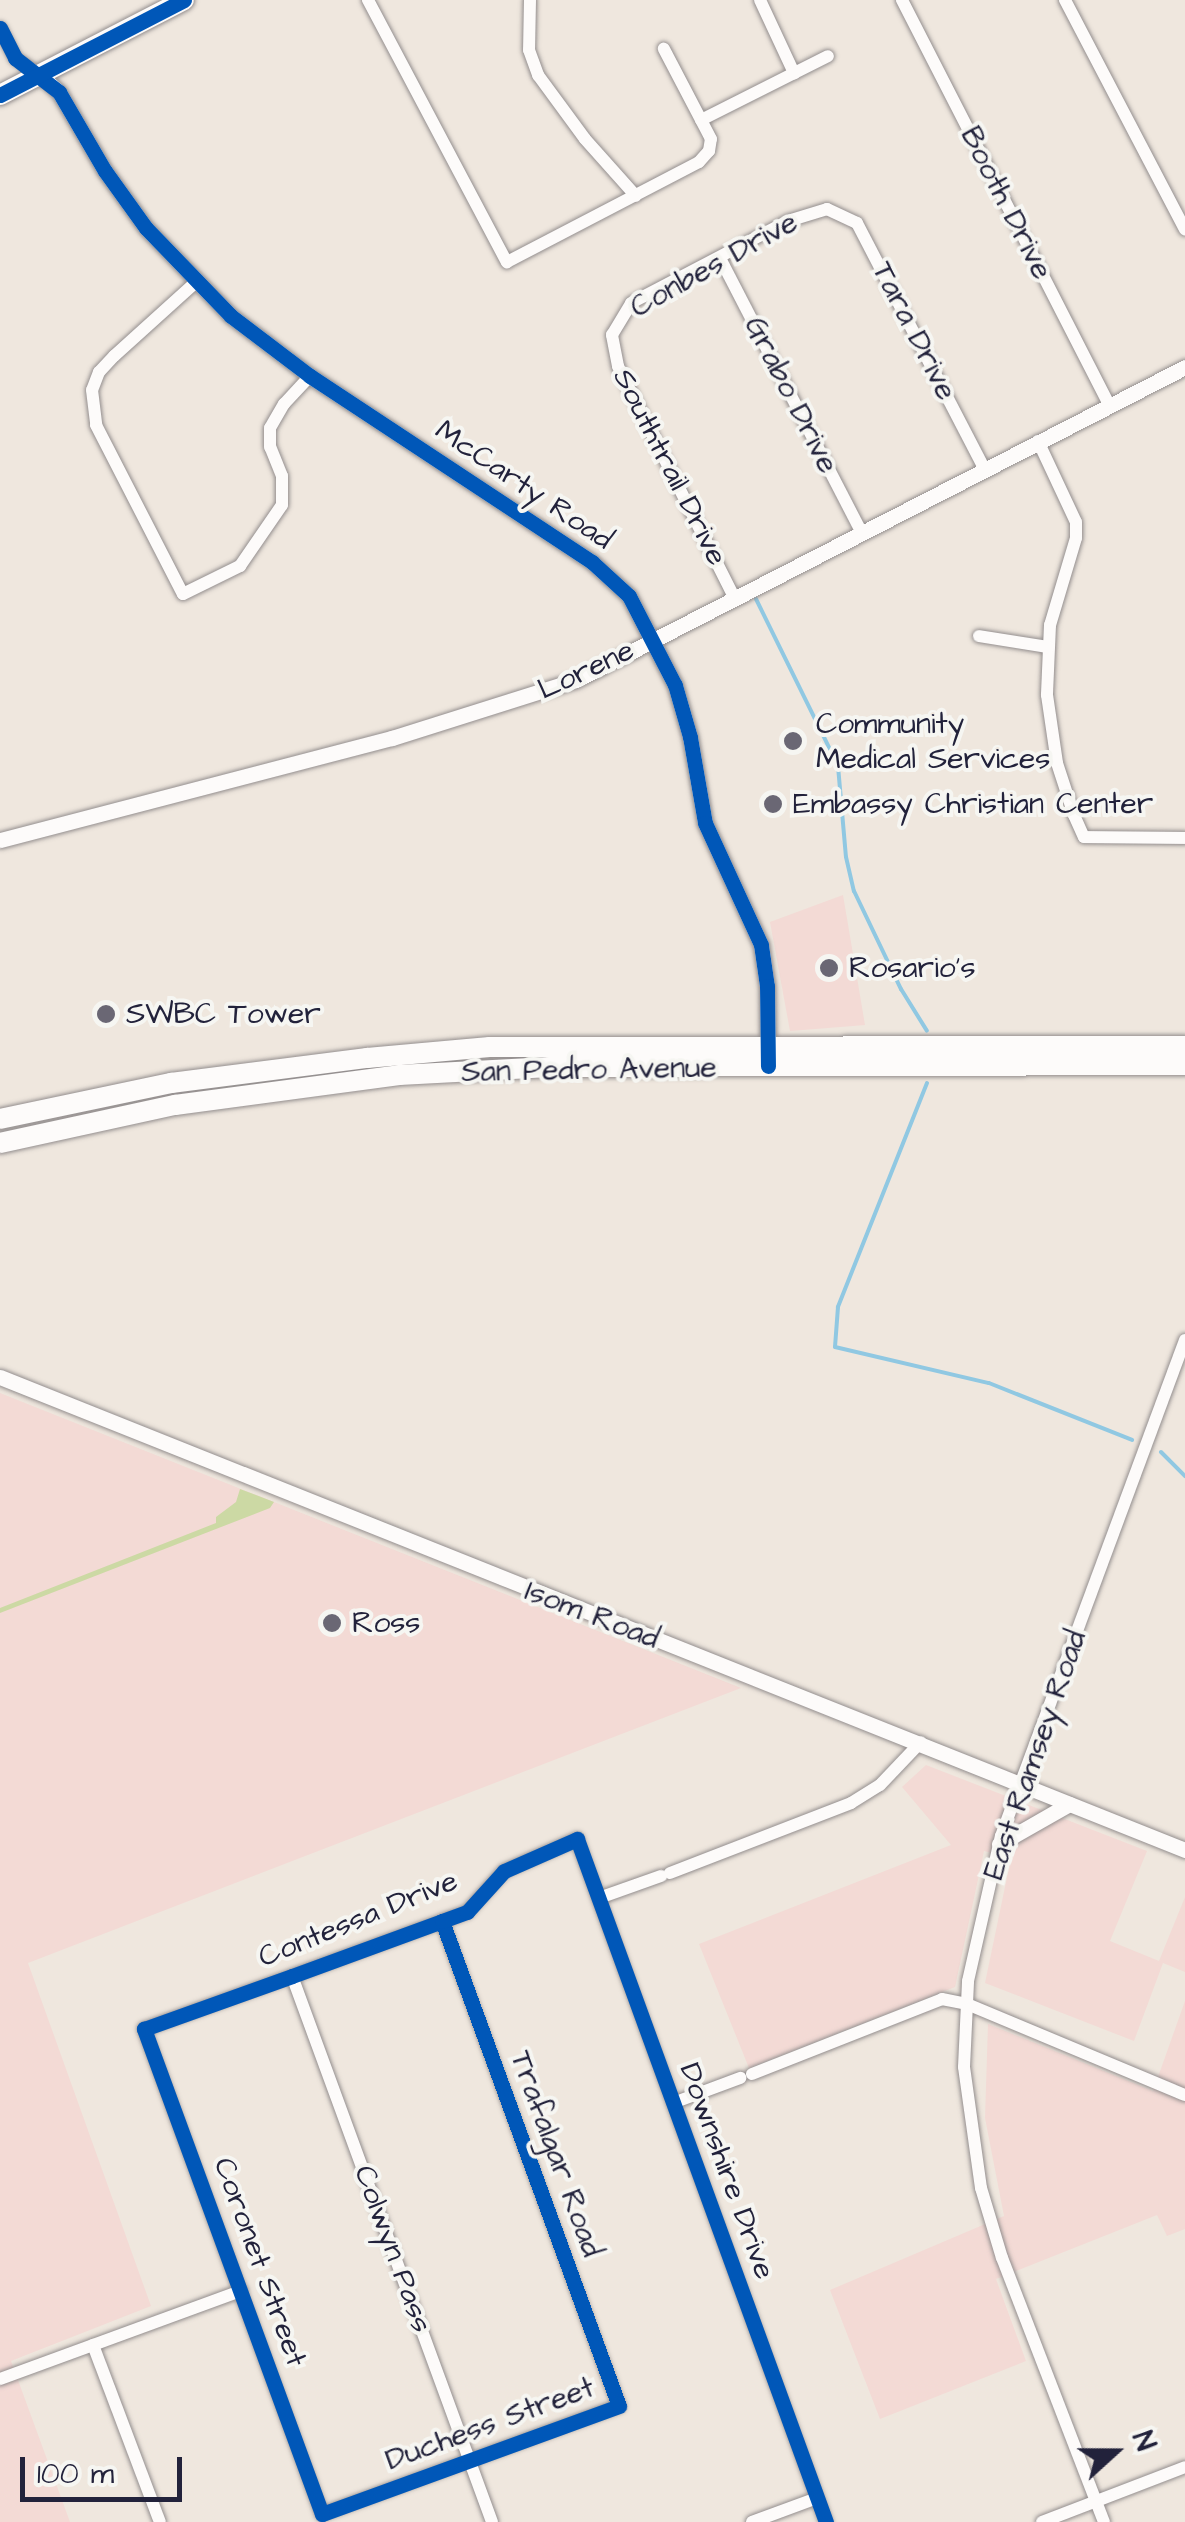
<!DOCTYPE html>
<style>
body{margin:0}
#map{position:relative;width:1185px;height:2522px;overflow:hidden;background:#efe7de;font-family:"Architects Daughter",sans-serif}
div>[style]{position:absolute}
.built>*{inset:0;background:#f3dad5}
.green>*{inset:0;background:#ccd9a4}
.stream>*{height:4px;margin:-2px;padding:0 2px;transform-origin:2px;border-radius:2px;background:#90c8e2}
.roads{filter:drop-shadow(0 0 2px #938e8e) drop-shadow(0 0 2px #938e8e)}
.minor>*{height:12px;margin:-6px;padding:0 6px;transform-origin:6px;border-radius:6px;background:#fdfbfa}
.tertiary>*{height:15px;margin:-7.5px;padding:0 7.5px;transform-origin:7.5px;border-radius:7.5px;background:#fdfbfa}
.primary>*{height:20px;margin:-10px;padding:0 10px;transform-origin:10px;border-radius:10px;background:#fdfbfa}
.cycleway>*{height:15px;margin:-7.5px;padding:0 7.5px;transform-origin:7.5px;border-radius:7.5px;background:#0057b8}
.dots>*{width:28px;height:28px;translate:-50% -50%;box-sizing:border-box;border:5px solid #f6f6f2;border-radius:50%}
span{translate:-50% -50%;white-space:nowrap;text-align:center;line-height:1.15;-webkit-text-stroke:8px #f6f6f2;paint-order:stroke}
.street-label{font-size:30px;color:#22223b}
.poi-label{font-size:30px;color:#22223b}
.left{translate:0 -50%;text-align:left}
.north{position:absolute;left:1065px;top:2402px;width:100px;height:100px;-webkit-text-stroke:8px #f6f6f2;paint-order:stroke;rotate:69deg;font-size:28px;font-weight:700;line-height:40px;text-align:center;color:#22223b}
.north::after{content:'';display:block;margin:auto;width:35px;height:45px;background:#22223b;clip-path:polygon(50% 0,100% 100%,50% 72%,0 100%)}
.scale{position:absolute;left:20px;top:2457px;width:162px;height:45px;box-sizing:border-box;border:5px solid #22223b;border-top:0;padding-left:12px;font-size:30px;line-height:35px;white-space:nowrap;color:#22223b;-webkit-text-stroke:8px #f6f6f2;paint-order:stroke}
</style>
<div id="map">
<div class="built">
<i style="clip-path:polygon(843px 895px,865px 1025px,790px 1031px,770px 922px)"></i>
<i style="clip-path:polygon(0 1393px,741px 1688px,28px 1963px,151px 2306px,11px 2361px,70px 2522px,0 2522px)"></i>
<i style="clip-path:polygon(926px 1765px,1147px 1851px,1110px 1941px,1159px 1961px,1185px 1897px,1185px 1972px,1163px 1963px,1134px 2041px,985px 1983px,1011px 1858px,984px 1851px,955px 1987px,749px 2068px,699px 1944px,951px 1845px,902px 1787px)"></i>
<i style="clip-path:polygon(1185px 2001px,1185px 2229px,1167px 2236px,1157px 2215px,996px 2279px,1026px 2361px,880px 2419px,830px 2290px,1004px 2216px,985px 2118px,988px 2024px,1153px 2091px)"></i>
</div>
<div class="green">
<i style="clip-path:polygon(240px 1489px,274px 1502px,270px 1508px,0 1613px,0 1608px,216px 1523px,216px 1517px,236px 1502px)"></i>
</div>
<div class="stream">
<i style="left:756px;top:599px;width:186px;rotate:63.8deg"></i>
<i style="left:838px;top:766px;width:91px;rotate:85deg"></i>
<i style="left:846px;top:857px;width:35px;rotate:77deg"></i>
<i style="left:854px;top:891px;width:109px;rotate:64.4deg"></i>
<i style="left:901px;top:989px;width:49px;rotate:58.2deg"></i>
<i style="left:927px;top:1083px;width:241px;rotate:111.7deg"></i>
<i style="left:838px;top:1307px;width:40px;rotate:94.3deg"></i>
<i style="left:835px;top:1347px;width:158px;rotate:13.2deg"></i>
<i style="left:989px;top:1383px;width:154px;rotate:21.7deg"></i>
<i style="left:1161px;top:1452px;width:34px;rotate:45deg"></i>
</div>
<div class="roads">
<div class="minor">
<i style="left:368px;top:0;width:297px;rotate:62.1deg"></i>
<i style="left:507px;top:262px;width:216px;rotate:-27.5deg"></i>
<i style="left:699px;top:162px;width:15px;rotate:-48deg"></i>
<i style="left:709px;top:151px;width:12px;rotate:-81deg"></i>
<i style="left:711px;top:139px;width:102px;rotate:-117.6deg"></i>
<i style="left:530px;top:0;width:50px;rotate:91.1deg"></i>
<i style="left:529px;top:50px;width:27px;rotate:70deg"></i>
<i style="left:538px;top:75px;width:79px;rotate:53.7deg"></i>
<i style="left:585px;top:139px;width:76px;rotate:48.2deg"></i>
<i style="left:760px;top:0;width:81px;rotate:65deg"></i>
<i style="left:902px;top:0;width:455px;rotate:62.9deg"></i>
<i style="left:1065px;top:0;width:259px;rotate:62.4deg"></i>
<i style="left:0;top:28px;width:34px;rotate:63deg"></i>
<i style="left:15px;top:58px;width:30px;rotate:34deg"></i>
<i style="left:701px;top:120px;width:142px;rotate:-26.7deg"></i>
<i style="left:720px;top:258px;width:309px;rotate:62.7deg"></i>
<i style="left:196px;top:282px;width:110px;rotate:137.9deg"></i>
<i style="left:114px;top:356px;width:22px;rotate:133deg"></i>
<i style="left:99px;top:372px;width:19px;rotate:111deg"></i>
<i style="left:92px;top:390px;width:35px;rotate:83deg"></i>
<i style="left:96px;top:425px;width:190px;rotate:62.8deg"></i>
<i style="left:183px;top:594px;width:64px;rotate:-26.2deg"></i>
<i style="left:240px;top:566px;width:74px;rotate:-55.5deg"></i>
<i style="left:282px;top:505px;width:29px;rotate:-90deg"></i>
<i style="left:282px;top:476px;width:31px;rotate:-112deg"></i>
<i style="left:270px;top:447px;width:19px;rotate:-90deg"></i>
<i style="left:270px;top:428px;width:28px;rotate:-60deg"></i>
<i style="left:284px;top:404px;width:38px;rotate:-47deg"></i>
<i style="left:1038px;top:441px;width:89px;rotate:64.9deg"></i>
<i style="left:1076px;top:522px;width:16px;rotate:90deg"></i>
<i style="left:1076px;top:538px;width:91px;rotate:106.6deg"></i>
<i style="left:1050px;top:625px;width:70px;rotate:92.5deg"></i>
<i style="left:1047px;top:695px;width:69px;rotate:81.6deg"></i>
<i style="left:1057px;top:763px;width:55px;rotate:71.9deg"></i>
<i style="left:1074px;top:815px;width:24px;rotate:66deg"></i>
<i style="left:1084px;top:837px;width:101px;rotate:0.6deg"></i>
<i style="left:734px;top:597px;width:258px;rotate:-116.7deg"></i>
<i style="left:618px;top:366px;width:32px;rotate:-101deg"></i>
<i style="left:612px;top:335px;width:37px;rotate:-59deg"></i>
<i style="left:631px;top:303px;width:177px;rotate:-27.6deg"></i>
<i style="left:788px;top:221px;width:41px;rotate:-17.1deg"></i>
<i style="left:827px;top:209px;width:33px;rotate:25deg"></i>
<i style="left:857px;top:223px;width:276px;rotate:62.6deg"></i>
<i style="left:979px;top:636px;width:70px;rotate:9.1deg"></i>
<i style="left:670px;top:1873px;width:194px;rotate:-21.1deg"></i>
<i style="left:851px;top:1803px;width:34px;rotate:-32deg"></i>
<i style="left:880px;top:1785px;width:59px;rotate:-46.4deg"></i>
<i style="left:599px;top:1898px;width:66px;rotate:-19.5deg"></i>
<i style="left:442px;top:1921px;width:516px;rotate:69.95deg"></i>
<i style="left:619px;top:2406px;width:316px;rotate:160deg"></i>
<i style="left:322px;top:2514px;width:517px;rotate:-110.15deg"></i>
<i style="left:144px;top:2029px;width:157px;rotate:-19.7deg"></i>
<i style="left:292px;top:1976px;width:160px;rotate:-20.1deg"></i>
<i style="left:442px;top:1921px;width:27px;rotate:-20deg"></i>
<i style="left:467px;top:1912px;width:55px;rotate:-47.9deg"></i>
<i style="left:504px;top:1871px;width:80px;rotate:-23.7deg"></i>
<i style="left:577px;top:1839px;width:727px;rotate:69.97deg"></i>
<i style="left:292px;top:1976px;width:581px;rotate:69.88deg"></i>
<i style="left:752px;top:2074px;width:204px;rotate:-21.5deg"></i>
<i style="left:942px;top:1999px;width:25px;rotate:11deg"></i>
<i style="left:967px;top:2004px;width:236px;rotate:22.7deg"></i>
<i style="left:673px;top:2103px;width:72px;rotate:-20.5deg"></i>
<i style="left:93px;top:2345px;width:189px;rotate:69.3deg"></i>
<i style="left:0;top:2379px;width:257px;rotate:-20.1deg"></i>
<i style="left:752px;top:2522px;width:69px;rotate:-20.3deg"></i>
<i style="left:1042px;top:2522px;width:153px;rotate:-21deg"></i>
<i style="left:1104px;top:2522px;width:283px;rotate:-111.1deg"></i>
<i style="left:1002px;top:2258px;width:73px;rotate:-106.7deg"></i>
<i style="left:981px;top:2188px;width:122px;rotate:-98deg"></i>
<i style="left:964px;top:2067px;width:86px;rotate:-87.3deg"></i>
<i style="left:968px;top:1981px;width:149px;rotate:-77.2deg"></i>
<i style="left:1001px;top:1836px;width:529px;rotate:-69.65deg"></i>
</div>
<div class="tertiary">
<i style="left:40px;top:75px;width:25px;rotate:42deg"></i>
<i style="left:59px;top:92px;width:91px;rotate:59.8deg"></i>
<i style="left:105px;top:171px;width:70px;rotate:54.3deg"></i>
<i style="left:146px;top:228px;width:122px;rotate:46deg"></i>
<i style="left:231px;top:316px;width:99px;rotate:37.2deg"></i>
<i style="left:310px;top:376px;width:338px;rotate:33.4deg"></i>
<i style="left:592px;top:562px;width:50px;rotate:42.6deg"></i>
<i style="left:629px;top:596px;width:100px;rotate:62.7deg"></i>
<i style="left:675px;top:685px;width:54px;rotate:73.9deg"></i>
<i style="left:690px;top:737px;width:87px;rotate:80.1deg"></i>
<i style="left:705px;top:823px;width:134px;rotate:65.3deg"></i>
<i style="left:761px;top:945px;width:41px;rotate:81.7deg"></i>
<i style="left:767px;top:986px;width:70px;rotate:89.2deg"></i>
<i style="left:0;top:840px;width:405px;rotate:-14.6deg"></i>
<i style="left:392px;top:738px;width:193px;rotate:-17.5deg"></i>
<i style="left:576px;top:680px;width:685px;rotate:-27.2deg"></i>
<i style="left:0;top:1377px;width:1276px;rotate:21.76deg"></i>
<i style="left:999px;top:1844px;width:81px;rotate:-29.7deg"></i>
</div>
<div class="primary">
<i style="left:0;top:95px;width:207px;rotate:-27.3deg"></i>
<i style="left:0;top:1119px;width:175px;rotate:-11.9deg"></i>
<i style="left:171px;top:1083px;width:198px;rotate:-7.3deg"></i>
<i style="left:367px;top:1058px;width:123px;rotate:-5.1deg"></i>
<i style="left:490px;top:1047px;width:695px;rotate:-0.08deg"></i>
<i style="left:0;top:1143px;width:179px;rotate:-12.3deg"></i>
<i style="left:175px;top:1105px;width:226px;rotate:-7.6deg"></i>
<i style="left:399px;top:1075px;width:151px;rotate:-3deg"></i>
<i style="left:550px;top:1067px;width:635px;rotate:-0.18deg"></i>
</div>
</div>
<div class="cycleway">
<i style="left:0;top:28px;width:34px;rotate:63deg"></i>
<i style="left:15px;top:58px;width:56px;rotate:37.7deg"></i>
<i style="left:59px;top:92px;width:91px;rotate:59.8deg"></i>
<i style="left:105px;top:171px;width:70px;rotate:54.3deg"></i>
<i style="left:146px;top:228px;width:122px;rotate:46deg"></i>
<i style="left:231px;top:316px;width:99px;rotate:37.2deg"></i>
<i style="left:310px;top:376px;width:338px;rotate:33.4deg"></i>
<i style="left:592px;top:562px;width:50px;rotate:42.6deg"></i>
<i style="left:629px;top:596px;width:100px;rotate:62.7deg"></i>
<i style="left:675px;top:685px;width:54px;rotate:73.9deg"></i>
<i style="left:690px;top:737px;width:87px;rotate:80.1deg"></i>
<i style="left:705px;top:823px;width:134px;rotate:65.3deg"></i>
<i style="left:761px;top:945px;width:41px;rotate:81.7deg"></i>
<i style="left:767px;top:986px;width:80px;rotate:89.3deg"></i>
<i style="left:0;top:95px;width:207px;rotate:-27.3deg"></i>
<i style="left:442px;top:1921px;width:516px;rotate:69.95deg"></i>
<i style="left:619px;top:2406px;width:316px;rotate:160deg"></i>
<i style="left:322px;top:2514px;width:517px;rotate:-110.15deg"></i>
<i style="left:144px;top:2029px;width:157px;rotate:-19.7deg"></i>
<i style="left:292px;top:1976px;width:160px;rotate:-20.1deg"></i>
<i style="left:442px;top:1921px;width:27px;rotate:-20deg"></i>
<i style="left:467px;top:1912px;width:55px;rotate:-47.9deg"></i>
<i style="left:504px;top:1871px;width:80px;rotate:-23.7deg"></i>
<i style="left:577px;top:1839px;width:727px;rotate:69.97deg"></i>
</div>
<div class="dots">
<i style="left:793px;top:741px;background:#6a6774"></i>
<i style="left:773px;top:804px;background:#6a6774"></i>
<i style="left:829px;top:968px;background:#6a6774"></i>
<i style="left:106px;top:1014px;background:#6a6774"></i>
<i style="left:332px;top:1623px;background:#6a6774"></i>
</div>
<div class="street-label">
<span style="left:1006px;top:203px;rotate:63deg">Booth Drive</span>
<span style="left:714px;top:265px;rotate:-29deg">Conbes Drive</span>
<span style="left:914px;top:331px;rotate:63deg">Tara Drive</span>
<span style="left:791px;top:395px;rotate:63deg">Grabo Drive</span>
<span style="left:670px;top:467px;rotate:63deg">Southtrail Drive</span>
<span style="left:524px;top:485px;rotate:34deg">McCarty Road</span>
<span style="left:586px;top:670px;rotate:-25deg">Lorene</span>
<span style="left:589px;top:1070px;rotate:-1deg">San Pedro Avenue</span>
<span style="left:592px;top:1615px;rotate:21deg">Isom Road</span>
<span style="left:1035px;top:1755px;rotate:-71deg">East Ramsey Road</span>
<span style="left:358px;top:1919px;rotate:-22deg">Contessa Drive</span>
<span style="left:556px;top:2154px;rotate:70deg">Trafalgar Road</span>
<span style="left:727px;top:2171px;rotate:70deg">Downshire Drive</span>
<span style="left:393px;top:2249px;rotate:70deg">Colwyn Pass</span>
<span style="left:260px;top:2262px;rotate:70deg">Coronet Street</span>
<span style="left:490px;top:2424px;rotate:-20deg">Duchess Street</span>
</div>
<div class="poi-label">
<span class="left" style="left:816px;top:741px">Community<br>Medical Services</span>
<span class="left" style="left:793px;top:804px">Embassy Christian Center</span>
<span class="left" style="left:849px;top:968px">Rosario's</span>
<span class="left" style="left:126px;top:1014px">SWBC Tower</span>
<span class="left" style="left:352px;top:1623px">Ross</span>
</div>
<div class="north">N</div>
<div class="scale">100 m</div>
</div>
